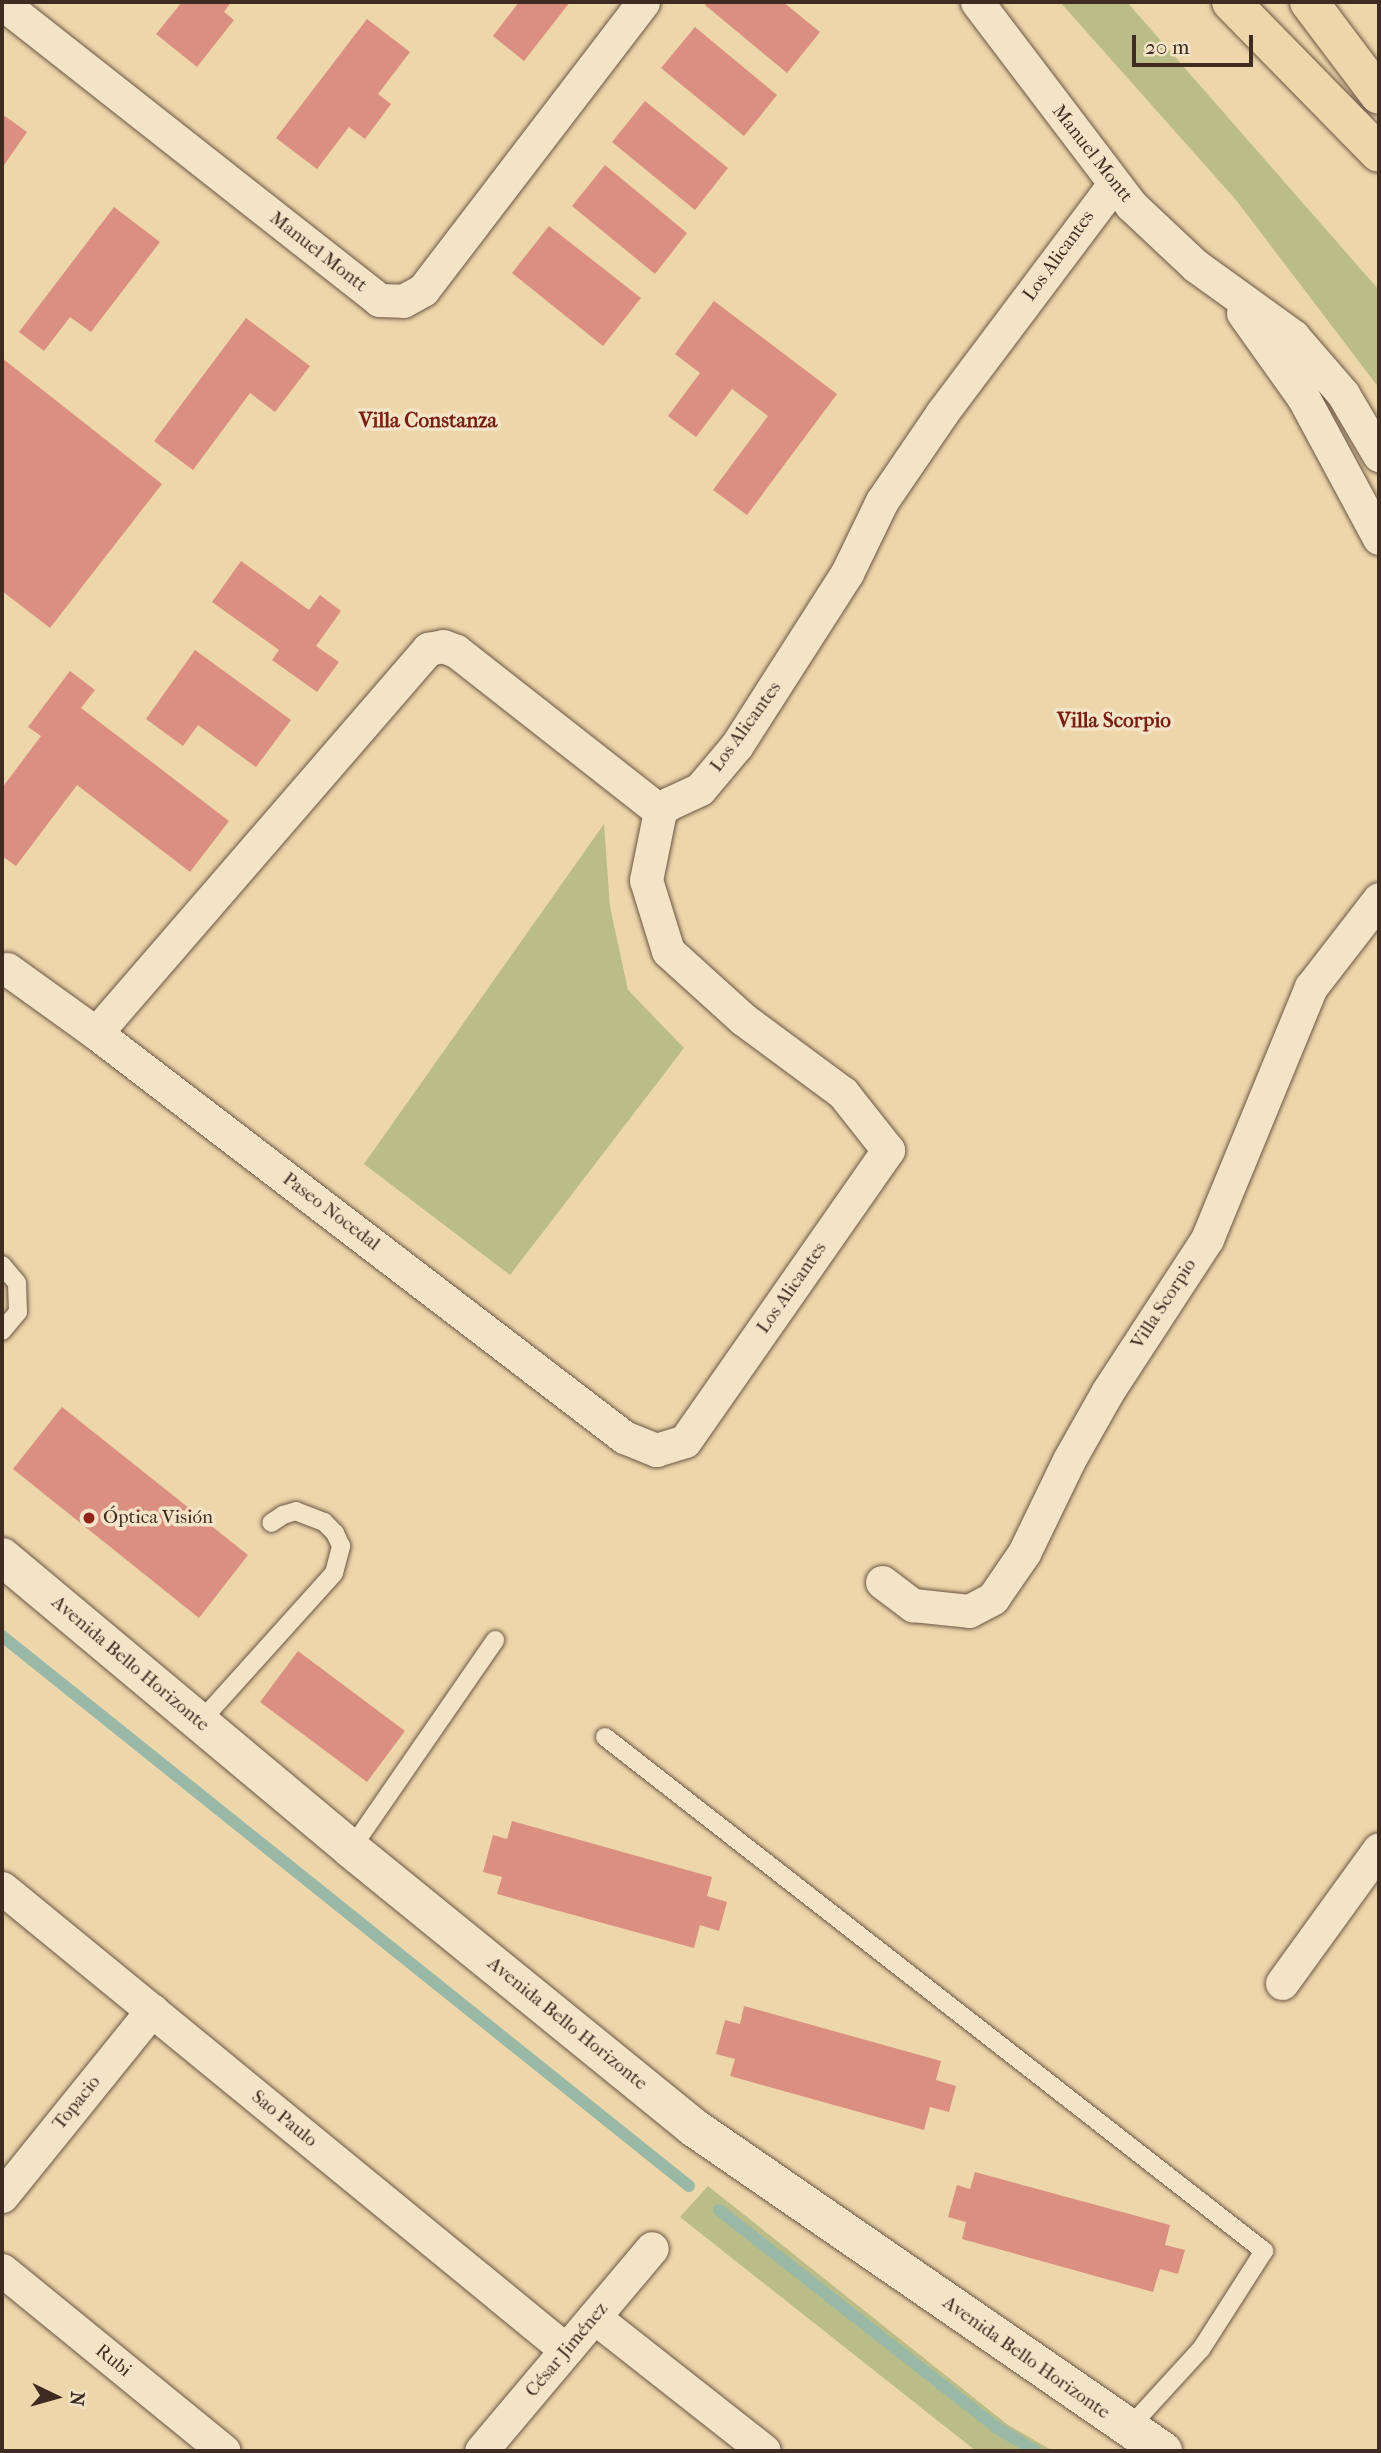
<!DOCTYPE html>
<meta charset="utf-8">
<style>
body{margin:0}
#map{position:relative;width:1381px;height:2453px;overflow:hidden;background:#edd6aa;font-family:"IM FELL French Canon",serif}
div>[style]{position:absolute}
.green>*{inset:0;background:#babd87}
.stream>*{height:12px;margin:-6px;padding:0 6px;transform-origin:6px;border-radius:6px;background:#99b9a6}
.building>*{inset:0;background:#db8f81}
.roads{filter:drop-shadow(0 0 2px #6b5645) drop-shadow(0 0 2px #6b5645)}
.service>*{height:18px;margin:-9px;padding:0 9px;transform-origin:9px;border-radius:9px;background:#f3e4c8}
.minor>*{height:33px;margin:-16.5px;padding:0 16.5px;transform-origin:16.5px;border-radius:16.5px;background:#f3e4c8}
.tertiary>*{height:38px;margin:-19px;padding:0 19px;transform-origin:19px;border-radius:19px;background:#f3e4c8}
.trunk>*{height:38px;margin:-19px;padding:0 19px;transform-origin:19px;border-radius:19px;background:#edd6aa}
.dots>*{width:19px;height:19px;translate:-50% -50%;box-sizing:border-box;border:4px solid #f3e4c8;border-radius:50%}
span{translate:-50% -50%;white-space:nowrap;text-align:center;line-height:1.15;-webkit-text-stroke:7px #f3e4c8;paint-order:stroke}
.street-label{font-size:19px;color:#402b23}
.poi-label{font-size:19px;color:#402b23}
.left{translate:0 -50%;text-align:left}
.neighbourhood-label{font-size:21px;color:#7a1f14;font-weight:700}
.frame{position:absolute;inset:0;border:4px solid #402b23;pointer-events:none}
.north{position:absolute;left:21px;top:2362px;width:70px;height:70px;-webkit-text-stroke:5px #f3e4c8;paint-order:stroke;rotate:95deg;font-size:19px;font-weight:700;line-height:28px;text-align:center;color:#402b23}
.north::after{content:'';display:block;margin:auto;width:24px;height:32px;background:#402b23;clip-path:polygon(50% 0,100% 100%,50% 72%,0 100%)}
.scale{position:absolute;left:1132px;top:35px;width:121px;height:32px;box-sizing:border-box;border:4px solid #402b23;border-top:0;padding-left:9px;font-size:21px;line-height:24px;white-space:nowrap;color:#402b23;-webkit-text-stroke:5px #f3e4c8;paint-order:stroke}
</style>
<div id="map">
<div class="green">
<i style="clip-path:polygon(1060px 2px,1127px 2px,1379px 290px,1379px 388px,1236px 200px)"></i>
<i style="clip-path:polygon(604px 824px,610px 907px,628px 990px,684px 1048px,510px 1275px,364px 1164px)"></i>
<i style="clip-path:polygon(708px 2186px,1008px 2425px,1053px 2451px,976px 2451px,680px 2217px)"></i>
</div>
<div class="stream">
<i style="left:2px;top:1636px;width:880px;rotate:38.68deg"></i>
<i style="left:719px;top:2210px;width:353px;rotate:38.1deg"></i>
<i style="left:997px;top:2428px;width:45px;rotate:30.5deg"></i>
</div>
<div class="building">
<i style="clip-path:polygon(182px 2px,231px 2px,224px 12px,234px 20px,197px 67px,156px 34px)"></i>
<i style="clip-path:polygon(519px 2px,570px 2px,524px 61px,493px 36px)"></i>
<i style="clip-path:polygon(707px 2px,783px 2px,820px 32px,787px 73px,705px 5px)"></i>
<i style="clip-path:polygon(367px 19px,410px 52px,378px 94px,391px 104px,365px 139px,349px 127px,317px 169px,276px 138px)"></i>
<i style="clip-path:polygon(695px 27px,777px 95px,744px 136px,661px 68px)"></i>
<i style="clip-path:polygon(645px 101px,728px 168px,695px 210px,612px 142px)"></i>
<i style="clip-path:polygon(2px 114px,27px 132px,2px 168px)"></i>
<i style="clip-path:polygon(605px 165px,687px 233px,655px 274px,572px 206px)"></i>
<i style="clip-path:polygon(114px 207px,160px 242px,91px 332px,70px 317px,44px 351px,19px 332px)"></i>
<i style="clip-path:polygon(549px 226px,641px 298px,603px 346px,512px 273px)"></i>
<i style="clip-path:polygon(714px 301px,837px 394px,747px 515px,713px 490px,768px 416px,732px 389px,696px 437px,668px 416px,700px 373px,675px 354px)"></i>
<i style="clip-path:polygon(246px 318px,310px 366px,275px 412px,250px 393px,193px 470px,154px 441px)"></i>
<i style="clip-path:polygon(2px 358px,162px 484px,50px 628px,2px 591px)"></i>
<i style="clip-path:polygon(241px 561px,309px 610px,320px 595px,341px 611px,316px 646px,339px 662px,317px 692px,272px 660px,279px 650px,212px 602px)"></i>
<i style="clip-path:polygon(195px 650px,291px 720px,256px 767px,198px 725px,183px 746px,146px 719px)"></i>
<i style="clip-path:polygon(70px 671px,95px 690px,81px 708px,229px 821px,190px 872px,77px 785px,16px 866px,2px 856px,2px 788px,41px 736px,28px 727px)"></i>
<i style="clip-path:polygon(62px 1407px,248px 1555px,199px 1618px,13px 1469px)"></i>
<i style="clip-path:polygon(298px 1651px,405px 1731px,367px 1782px,260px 1702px)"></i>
<i style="clip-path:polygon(512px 1821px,712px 1877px,707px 1896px,727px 1902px,719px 1931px,700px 1925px,694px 1948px,497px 1894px,502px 1877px,483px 1872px,493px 1835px,507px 1839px)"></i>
<i style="clip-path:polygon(744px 2006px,941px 2061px,936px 2080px,956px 2086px,949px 2112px,930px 2107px,924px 2130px,730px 2076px,735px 2059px,716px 2054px,725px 2020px,740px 2024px)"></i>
<i style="clip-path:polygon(975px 2172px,1170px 2225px,1165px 2245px,1185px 2250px,1178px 2274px,1160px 2269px,1153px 2292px,962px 2239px,966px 2222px,948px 2217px,957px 2185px,970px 2189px)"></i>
</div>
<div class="roads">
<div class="service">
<i style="left:2px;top:1265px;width:23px;rotate:50deg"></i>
<i style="left:17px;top:1283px;width:29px;rotate:88deg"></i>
<i style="left:18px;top:1312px;width:25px;rotate:130deg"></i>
<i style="left:200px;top:1722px;width:200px;rotate:-48deg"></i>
<i style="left:334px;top:1573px;width:28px;rotate:-75deg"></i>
<i style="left:341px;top:1546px;width:14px;rotate:-115deg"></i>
<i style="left:335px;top:1533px;width:16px;rotate:-135deg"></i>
<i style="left:324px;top:1522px;width:30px;rotate:-159deg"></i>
<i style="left:296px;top:1511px;width:14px;rotate:163deg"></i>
<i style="left:283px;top:1515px;width:14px;rotate:146deg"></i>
<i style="left:605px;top:1737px;width:836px;rotate:37.95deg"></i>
<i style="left:1264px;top:2251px;width:117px;rotate:122.7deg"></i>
<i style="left:1201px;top:2349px;width:108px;rotate:132.4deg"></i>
<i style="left:351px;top:1849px;width:254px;rotate:-55.4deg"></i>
</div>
<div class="minor">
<i style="left:977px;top:2px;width:255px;rotate:52.8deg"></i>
<i style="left:1131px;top:205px;width:89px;rotate:43.2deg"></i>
<i style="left:1196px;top:266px;width:120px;rotate:35.8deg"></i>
<i style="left:1293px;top:336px;width:77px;rotate:49.2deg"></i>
<i style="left:1343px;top:394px;width:71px;rotate:59.5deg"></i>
<i style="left:2px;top:3px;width:480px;rotate:38.2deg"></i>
<i style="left:379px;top:300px;width:24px;rotate:2deg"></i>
<i style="left:403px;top:301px;width:23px;rotate:-29deg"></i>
<i style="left:423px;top:290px;width:362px;rotate:-52.6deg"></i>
<i style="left:1243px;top:313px;width:103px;rotate:54.5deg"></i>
<i style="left:1303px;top:397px;width:160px;rotate:61.7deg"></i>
<i style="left:7px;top:969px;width:110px;rotate:35.7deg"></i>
<i style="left:96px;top:1033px;width:665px;rotate:37.42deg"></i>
<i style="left:624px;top:1437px;width:35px;rotate:22deg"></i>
<i style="left:656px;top:1450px;width:30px;rotate:-17deg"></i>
<i style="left:685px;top:1441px;width:355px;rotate:-55.1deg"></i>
<i style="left:888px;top:1150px;width:73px;rotate:-128.3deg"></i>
<i style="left:843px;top:1093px;width:124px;rotate:-143.5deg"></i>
<i style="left:743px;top:1019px;width:101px;rotate:-137.8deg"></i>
<i style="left:668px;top:951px;width:74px;rotate:-107.2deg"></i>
<i style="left:646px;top:880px;width:70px;rotate:-78.5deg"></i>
<i style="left:660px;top:811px;width:11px;rotate:-41deg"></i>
<i style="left:668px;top:804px;width:35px;rotate:-25deg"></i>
<i style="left:700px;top:789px;width:57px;rotate:-49.9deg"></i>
<i style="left:737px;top:745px;width:204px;rotate:-57.4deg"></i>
<i style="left:847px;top:573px;width:80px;rotate:-64.1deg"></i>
<i style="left:882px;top:501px;width:107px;rotate:-55.7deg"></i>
<i style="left:942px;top:413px;width:286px;rotate:-53.1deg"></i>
<i style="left:96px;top:1033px;width:508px;rotate:-49.15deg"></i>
<i style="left:428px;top:649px;width:15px;rotate:-11deg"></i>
<i style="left:443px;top:646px;width:14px;rotate:21deg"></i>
<i style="left:456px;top:651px;width:259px;rotate:38.1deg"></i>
<i style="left:882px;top:1582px;width:39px;rotate:37deg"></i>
<i style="left:913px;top:1605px;width:56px;rotate:6.1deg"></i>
<i style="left:969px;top:1611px;width:27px;rotate:-28deg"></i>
<i style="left:993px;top:1598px;width:55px;rotate:-55.4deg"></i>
<i style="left:1024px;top:1553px;width:103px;rotate:-64.2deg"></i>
<i style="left:1069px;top:1460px;width:79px;rotate:-60.5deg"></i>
<i style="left:1108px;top:1391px;width:181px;rotate:-56.9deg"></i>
<i style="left:1207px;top:1239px;width:273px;rotate:-67.6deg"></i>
<i style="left:1311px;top:987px;width:111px;rotate:-52.3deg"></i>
<i style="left:2px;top:1888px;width:729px;rotate:39.32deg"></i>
<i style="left:1282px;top:1983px;width:165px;rotate:-54.1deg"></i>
<i style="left:2px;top:2196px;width:239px;rotate:-51.1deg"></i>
<i style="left:2px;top:2270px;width:286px;rotate:39.2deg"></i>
<i style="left:594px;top:2317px;width:216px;rotate:38.2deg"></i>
<i style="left:481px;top:2451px;width:265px;rotate:-49.9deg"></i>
</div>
<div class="tertiary">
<i style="left:2px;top:1557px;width:455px;rotate:39.9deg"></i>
<i style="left:351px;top:1849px;width:441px;rotate:39.1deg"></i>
<i style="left:693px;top:2127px;width:571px;rotate:34.58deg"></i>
</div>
<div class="trunk">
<i style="left:1231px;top:2px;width:211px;rotate:45.6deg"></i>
<i style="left:1309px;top:2px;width:116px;rotate:53deg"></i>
</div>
</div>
<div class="dots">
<i style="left:89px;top:1518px;background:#8f2418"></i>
</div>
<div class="street-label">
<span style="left:1092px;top:154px;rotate:52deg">Manuel Montt</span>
<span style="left:318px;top:252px;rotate:38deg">Manuel Montt</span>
<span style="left:1059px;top:256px;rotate:-54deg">Los Alicantes</span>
<span style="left:746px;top:727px;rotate:-54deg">Los Alicantes</span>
<span style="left:331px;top:1212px;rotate:37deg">Paseo Nocedal</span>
<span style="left:792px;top:1288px;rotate:-55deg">Los Alicantes</span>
<span style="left:1164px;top:1304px;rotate:-57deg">Villa Scorpio</span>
<span style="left:130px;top:1664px;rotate:40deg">Avenida Bello Horizonte</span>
<span style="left:567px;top:2024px;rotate:39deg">Avenida Bello Horizonte</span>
<span style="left:77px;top:2103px;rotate:-51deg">Topacio</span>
<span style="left:284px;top:2119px;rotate:39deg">Sao Paulo</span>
<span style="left:567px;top:2350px;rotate:-50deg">César Jiménez</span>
<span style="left:1026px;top:2358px;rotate:35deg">Avenida Bello Horizonte</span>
<span style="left:113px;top:2361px;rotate:39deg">Rubi</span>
</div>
<div class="poi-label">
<span class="left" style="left:103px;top:1518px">Óptica Visión</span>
</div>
<div class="neighbourhood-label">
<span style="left:428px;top:420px">Villa Constanza</span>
<span style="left:1114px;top:720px">Villa Scorpio</span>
</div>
<div class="frame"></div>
<div class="north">N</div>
<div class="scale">20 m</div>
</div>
